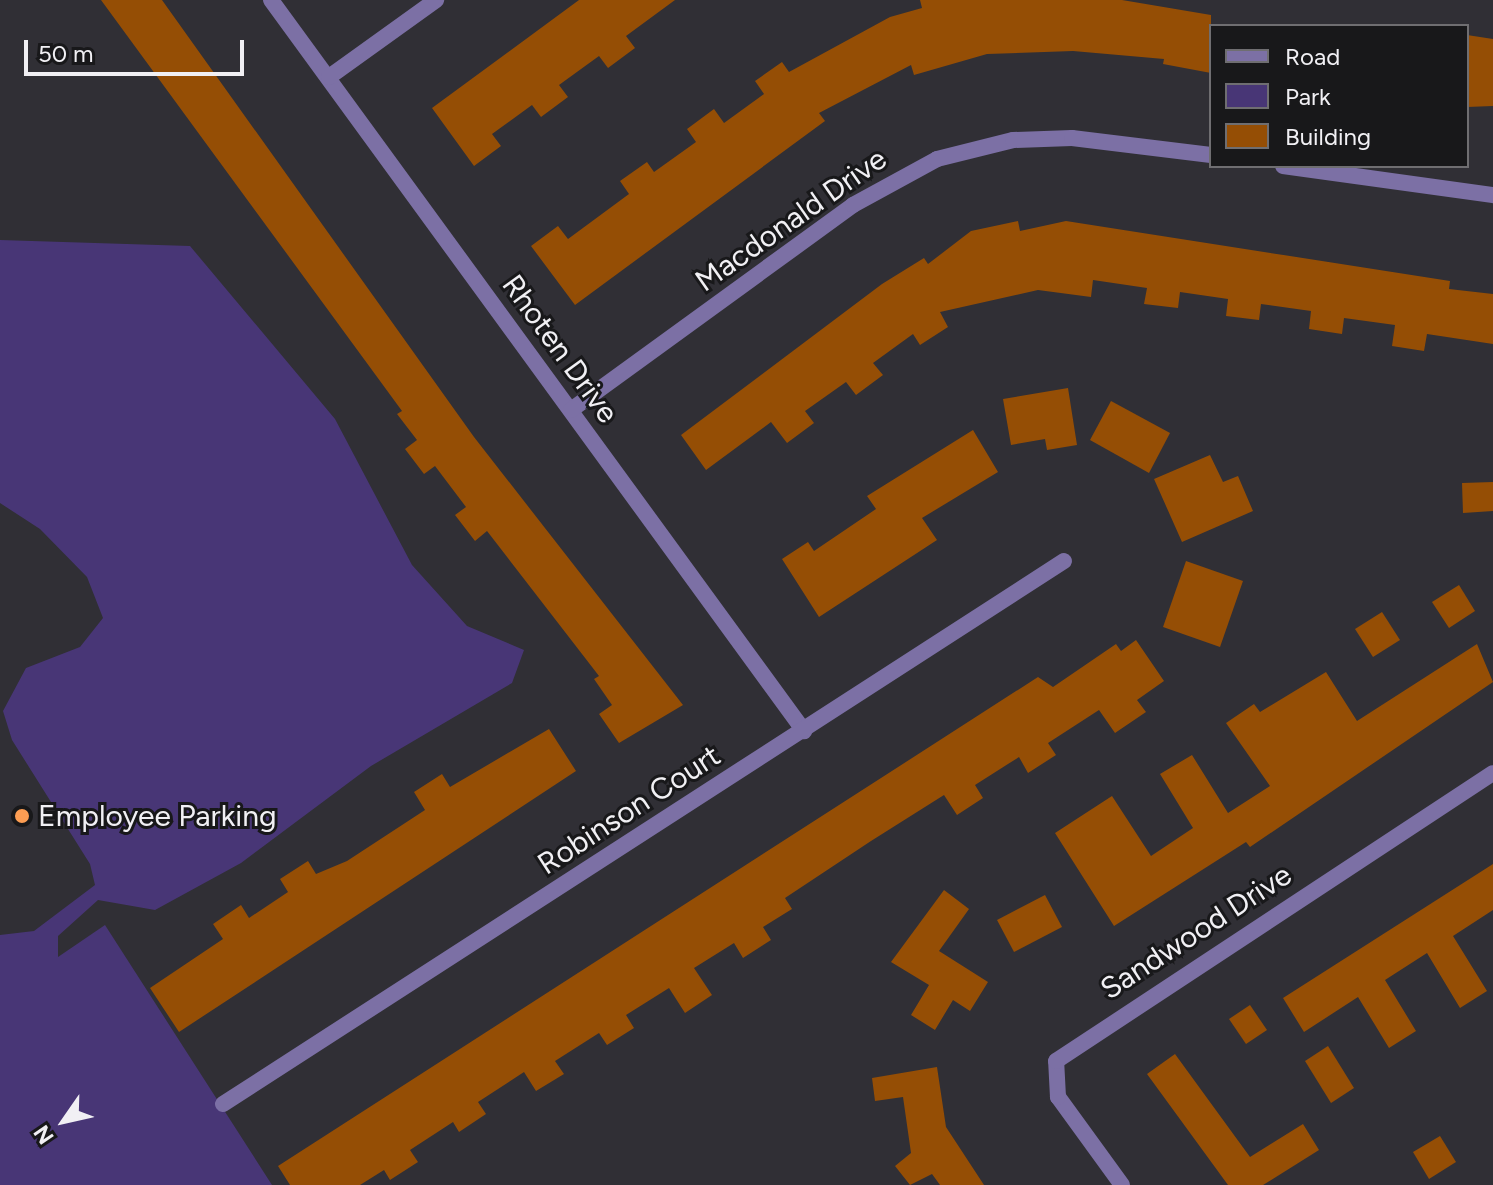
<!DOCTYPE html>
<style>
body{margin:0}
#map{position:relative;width:1493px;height:1185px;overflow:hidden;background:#302f35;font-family:Figtree,sans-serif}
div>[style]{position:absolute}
.green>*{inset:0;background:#483676}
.building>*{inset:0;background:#954e05}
.minor>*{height:16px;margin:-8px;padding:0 8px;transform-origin:8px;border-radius:8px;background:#7c70a5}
.dots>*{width:22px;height:22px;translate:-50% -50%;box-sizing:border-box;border:4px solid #18181a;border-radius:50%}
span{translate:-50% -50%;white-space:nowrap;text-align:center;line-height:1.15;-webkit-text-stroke:6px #18181a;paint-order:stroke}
.street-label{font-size:30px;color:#f1f0f4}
.poi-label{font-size:30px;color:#f1f0f4}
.left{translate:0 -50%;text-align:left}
.legend{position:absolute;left:1209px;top:24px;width:260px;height:144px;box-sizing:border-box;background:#18181a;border:2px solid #6f6e71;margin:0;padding:10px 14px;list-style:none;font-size:24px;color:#f1f0f4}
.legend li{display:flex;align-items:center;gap:16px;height:40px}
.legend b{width:40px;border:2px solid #6f6e71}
.north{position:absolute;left:24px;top:1081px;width:80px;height:80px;-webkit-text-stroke:6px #18181a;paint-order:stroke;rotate:236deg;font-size:22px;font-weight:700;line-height:32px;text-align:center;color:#f1f0f4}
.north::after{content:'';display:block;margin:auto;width:28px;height:36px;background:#f1f0f4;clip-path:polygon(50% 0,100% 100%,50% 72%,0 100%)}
.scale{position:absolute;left:24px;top:40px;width:220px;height:36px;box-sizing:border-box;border:4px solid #f1f0f4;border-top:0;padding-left:10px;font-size:24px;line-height:28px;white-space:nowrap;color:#f1f0f4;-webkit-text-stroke:6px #18181a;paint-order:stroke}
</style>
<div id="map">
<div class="green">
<i style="clip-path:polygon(0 240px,190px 246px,335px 419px,412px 565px,467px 626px,524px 650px,512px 683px,371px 766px,241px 863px,155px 910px,98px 900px,58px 936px,58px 957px,105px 925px,272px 1185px,0 1185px,0 935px,34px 931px,95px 885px,90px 864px,12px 740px,3px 711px,26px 668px,80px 647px,103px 618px,87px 577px,40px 529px,0 503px)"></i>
</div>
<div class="building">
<i style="clip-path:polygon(101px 0,162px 0,474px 437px,683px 705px,619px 743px,599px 714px,612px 705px,594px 679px,599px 676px,487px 531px,475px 541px,455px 515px,466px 507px,435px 466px,424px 474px,405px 449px,417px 440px,397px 414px,402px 411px)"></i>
<i style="clip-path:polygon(579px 0,675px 0,626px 36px,635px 48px,608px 68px,599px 56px,559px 85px,568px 97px,541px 117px,532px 105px,492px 134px,501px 146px,474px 166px,432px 108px)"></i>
<i style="clip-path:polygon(920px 0,1122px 0,1211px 15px,1211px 73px,1163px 64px,1164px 59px,1073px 51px,987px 54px,914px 75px,911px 65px,819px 113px,825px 121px,575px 305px,531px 246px,558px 226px,568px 239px,629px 194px,620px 181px,647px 162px,654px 172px,696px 142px,687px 129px,714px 109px,724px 123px,764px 94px,755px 81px,782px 62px,789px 72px,890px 17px,922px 8px)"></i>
<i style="clip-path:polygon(1467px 35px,1493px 39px,1493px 106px,1467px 107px)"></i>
<i style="clip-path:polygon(1018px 221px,1020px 231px,1066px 221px,1450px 281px,1449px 289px,1493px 294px,1493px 344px,1427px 334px,1424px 351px,1392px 346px,1395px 325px,1344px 318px,1342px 334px,1309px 329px,1311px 311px,1261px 304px,1259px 320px,1226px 316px,1228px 299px,1180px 292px,1178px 308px,1144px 304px,1147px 288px,1093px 280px,1091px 297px,1038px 290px,940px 312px,948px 327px,920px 345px,913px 334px,873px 363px,883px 375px,856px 395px,846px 382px,805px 411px,814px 423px,787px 443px,771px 422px,706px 470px,681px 435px,882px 284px,924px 258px,928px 264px,971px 231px)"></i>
<i style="clip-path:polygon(1068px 388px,1077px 445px,1047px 450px,1045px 439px,1011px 445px,1003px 399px)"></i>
<i style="clip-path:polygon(1111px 401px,1170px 433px,1149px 473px,1090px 440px)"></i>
<i style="clip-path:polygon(973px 430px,998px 472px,922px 518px,937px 540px,819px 617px,782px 559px,808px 542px,814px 551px,876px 509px,867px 496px)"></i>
<i style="clip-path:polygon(1210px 455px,1223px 482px,1238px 476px,1253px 511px,1182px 542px,1154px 479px)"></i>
<i style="clip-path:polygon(1493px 482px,1493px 511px,1463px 513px,1462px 483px)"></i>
<i style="clip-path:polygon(1186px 561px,1243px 581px,1220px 647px,1163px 627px)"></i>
<i style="clip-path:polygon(1459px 585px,1475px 611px,1449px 628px,1432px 602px)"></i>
<i style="clip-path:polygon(1382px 612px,1400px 640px,1373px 657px,1355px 629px)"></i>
<i style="clip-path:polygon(1136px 640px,1164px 681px,1137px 700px,1146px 712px,1115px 733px,1099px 710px,1048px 743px,1056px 755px,1028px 773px,1019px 757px,975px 785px,983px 798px,957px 815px,944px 795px,871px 841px,785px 898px,792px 909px,763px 927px,771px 940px,743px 958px,734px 943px,694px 968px,712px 995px,685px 1013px,669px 988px,626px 1015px,634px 1028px,607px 1045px,599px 1033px,555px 1061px,564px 1074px,536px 1091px,524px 1072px,478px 1102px,486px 1114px,459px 1132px,453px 1122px,410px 1150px,418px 1162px,390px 1180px,384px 1170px,360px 1185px,290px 1185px,278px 1166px,1038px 677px,1053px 687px,1116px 644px,1121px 651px)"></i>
<i style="clip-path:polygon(1477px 644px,1493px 682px,1250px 847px,1246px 842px,1114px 926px,1055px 833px,1112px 796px,1151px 856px,1193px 828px,1160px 774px,1192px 755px,1228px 813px,1270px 786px,1226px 723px,1254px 704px,1260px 712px,1326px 672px,1357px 721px)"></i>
<i style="clip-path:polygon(549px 729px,576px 771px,179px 1032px,150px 988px,223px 939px,213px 924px,241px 905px,249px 918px,288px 892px,280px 879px,308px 861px,316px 874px,347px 861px,425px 810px,414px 792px,442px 774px,450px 787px)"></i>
<i style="clip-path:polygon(1493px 864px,1493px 910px,1453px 936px,1487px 991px,1460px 1008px,1427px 953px,1385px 980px,1416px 1031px,1389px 1048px,1358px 997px,1304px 1032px,1283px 998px)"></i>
<i style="clip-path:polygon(944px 890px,969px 909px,939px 951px,988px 982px,970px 1011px,953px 1000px,935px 1030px,911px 1015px,929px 985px,891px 962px)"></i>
<i style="clip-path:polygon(1045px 895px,1062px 927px,1014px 952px,997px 920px)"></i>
<i style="clip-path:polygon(1250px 1005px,1267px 1030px,1246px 1044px,1229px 1019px)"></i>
<i style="clip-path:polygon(1328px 1046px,1354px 1088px,1331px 1103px,1305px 1061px)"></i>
<i style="clip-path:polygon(1175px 1054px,1250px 1157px,1303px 1124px,1319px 1150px,1263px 1185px,1228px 1185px,1147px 1074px)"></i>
<i style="clip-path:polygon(937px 1067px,946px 1127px,984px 1185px,940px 1185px,932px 1174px,910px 1185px,895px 1166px,911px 1153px,903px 1097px,875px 1101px,872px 1078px)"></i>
<i style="clip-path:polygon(1440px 1136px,1456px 1162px,1429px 1179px,1413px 1152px)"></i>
</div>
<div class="minor">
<i style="left:271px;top:0;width:905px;rotate:53.9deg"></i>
<i style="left:329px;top:77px;width:132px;rotate:-35.7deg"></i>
<i style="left:1283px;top:166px;width:212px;rotate:7.9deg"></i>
<i style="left:571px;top:410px;width:349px;rotate:-36deg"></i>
<i style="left:853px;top:205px;width:96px;rotate:-28.7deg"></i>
<i style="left:937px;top:159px;width:78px;rotate:-14deg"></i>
<i style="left:1013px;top:140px;width:59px;rotate:-1.9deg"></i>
<i style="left:1072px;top:138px;width:140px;rotate:7deg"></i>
<i style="left:223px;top:1104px;width:1001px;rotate:-32.85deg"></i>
<i style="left:1122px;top:1185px;width:109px;rotate:-126deg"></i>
<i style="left:1058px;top:1097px;width:36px;rotate:-93deg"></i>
<i style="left:1056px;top:1061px;width:523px;rotate:-33.39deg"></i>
</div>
<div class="dots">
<i style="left:22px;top:816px;background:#fc9d53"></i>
</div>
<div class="street-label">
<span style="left:791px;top:220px;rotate:-35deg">Macdonald Drive</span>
<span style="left:560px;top:349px;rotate:54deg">Rhoten Drive</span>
<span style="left:629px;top:810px;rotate:-33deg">Robinson Court</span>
<span style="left:1196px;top:932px;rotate:-33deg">Sandwood Drive</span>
</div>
<div class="poi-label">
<span class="left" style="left:38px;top:816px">Employee Parking</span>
</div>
<ul class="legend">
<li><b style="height:10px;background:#7c70a5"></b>Road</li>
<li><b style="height:22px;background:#483676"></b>Park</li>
<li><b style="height:22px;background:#954e05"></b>Building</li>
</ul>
<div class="north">N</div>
<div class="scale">50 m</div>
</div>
